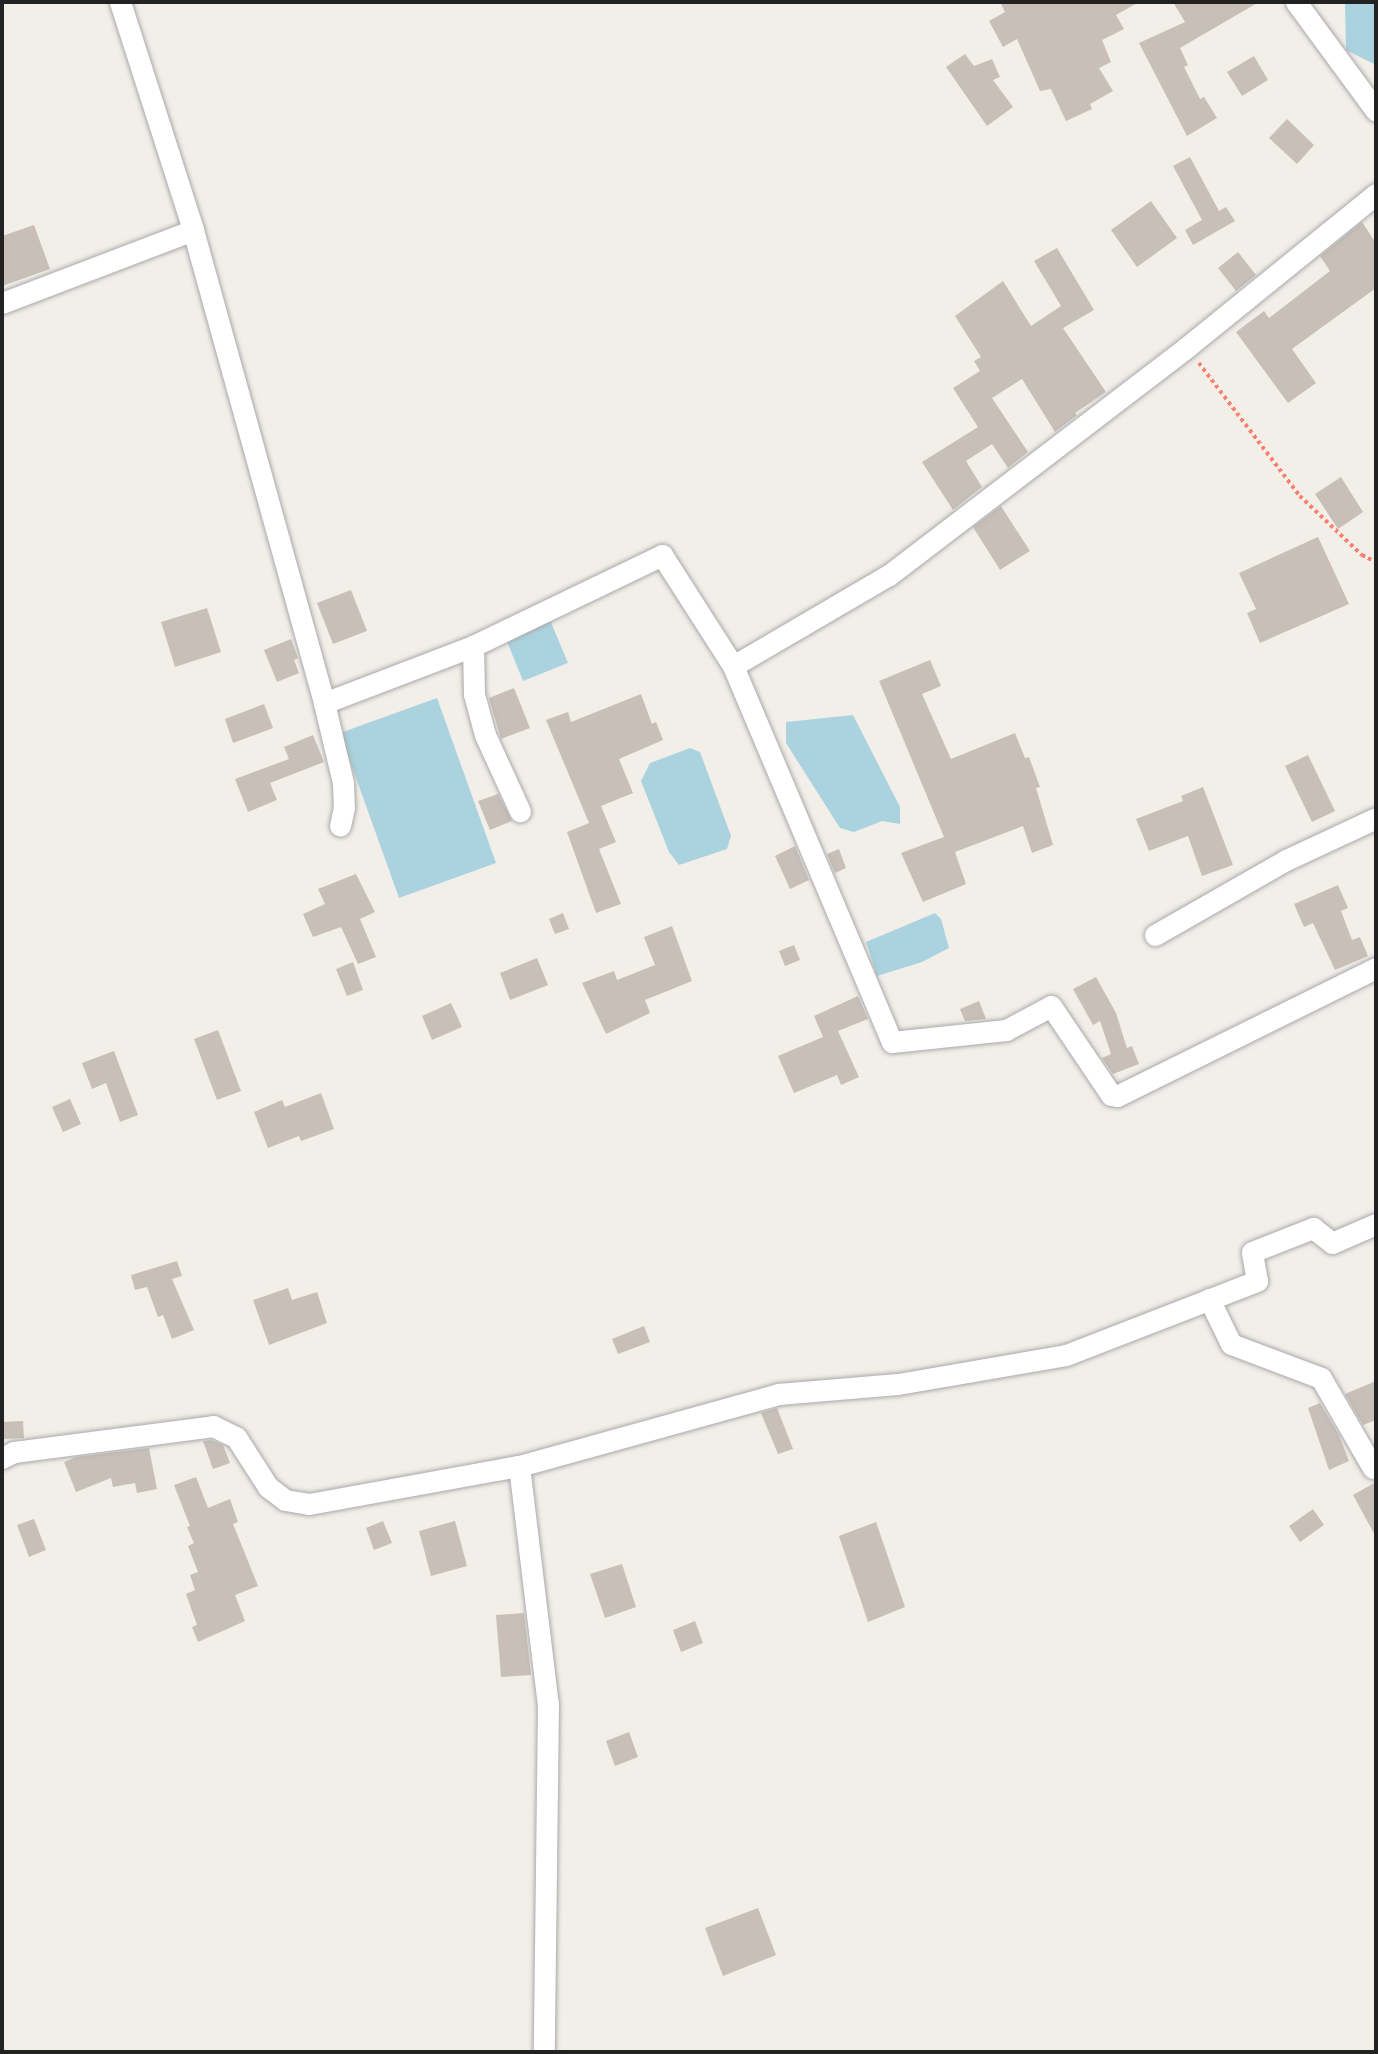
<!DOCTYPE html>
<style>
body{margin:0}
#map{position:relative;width:1378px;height:2054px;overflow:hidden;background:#f2efe9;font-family:"Exo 2",sans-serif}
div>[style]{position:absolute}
.water>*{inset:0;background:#aad3df}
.building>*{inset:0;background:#c7bfb8}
.path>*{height:3.5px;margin-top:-1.75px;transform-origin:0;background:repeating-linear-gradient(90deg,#fa8072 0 3.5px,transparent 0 7px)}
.roads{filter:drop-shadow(0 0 2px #a9a9a9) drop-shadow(0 0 2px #a9a9a9)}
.minor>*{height:21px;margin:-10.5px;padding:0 10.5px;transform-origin:10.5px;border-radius:10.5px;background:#fff}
span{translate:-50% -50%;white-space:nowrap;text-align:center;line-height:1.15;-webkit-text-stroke:6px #fff;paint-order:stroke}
.frame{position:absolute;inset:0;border:4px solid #222;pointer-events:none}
</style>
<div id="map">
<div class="water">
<i style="clip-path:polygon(1345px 2px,1376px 2px,1376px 65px,1346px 50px)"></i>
<i style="clip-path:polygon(550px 620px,568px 663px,523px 681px,506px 639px)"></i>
<i style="clip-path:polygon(437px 698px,496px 863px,399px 898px,340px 733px)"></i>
<i style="clip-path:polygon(853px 715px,900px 807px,900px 824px,882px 821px,854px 832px,840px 828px,786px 743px,786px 722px)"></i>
<i style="clip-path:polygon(690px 748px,700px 752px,731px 836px,727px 849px,679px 865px,669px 852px,641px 781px,650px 763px)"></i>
<i style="clip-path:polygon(935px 913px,941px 919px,949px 948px,922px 962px,877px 976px,866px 942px)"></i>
</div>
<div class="building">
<i style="clip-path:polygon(1000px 2px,1139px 2px,1116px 15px,1124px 29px,1102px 40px,1111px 62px,1099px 68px,1113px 91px,1090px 104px,1092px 109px,1066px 121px,1051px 89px,1040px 91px,1017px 39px,1003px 47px,989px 21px,1005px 12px)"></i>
<i style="clip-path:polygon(1173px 2px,1259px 2px,1180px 48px,1188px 65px,1184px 67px,1200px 99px,1204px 97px,1217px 118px,1187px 136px,1139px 43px,1185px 22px)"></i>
<i style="clip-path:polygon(965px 54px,974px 66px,992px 59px,1000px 77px,993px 80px,1013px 107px,987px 126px,946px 67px)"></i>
<i style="clip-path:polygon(1254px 56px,1268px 80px,1242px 96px,1227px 72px)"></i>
<i style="clip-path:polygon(1287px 119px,1314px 145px,1297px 164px,1269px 138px)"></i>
<i style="clip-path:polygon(1190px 157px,1219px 211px,1226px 207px,1235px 221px,1193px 245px,1185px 230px,1202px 220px,1173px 166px)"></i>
<i style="clip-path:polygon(1151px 201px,1177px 238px,1137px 267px,1111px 230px)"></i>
<i style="clip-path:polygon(1362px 222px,1376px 243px,1376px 288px,1292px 349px,1316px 383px,1288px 403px,1236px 332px,1264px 311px,1269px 318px,1330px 271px,1320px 256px)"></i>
<i style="clip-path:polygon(34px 225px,50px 269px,2px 286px,2px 236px)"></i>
<i style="clip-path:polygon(1057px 248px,1094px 310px,1063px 328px,1106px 392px,1075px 413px,1077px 415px,1055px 432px,1022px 379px,992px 398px,1028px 452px,1008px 468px,992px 444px,966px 461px,982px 487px,953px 510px,922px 462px,978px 427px,953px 388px,980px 371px,974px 361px,981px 357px,955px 316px,1003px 281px,1031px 326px,1061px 306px,1034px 261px)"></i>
<i style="clip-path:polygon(1238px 252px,1256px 275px,1236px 291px,1218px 268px)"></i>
<i style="clip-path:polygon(1341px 477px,1363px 512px,1338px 529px,1315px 494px)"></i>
<i style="clip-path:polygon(1001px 506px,1030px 551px,1000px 570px,973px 527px)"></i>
<i style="clip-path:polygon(1318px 537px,1349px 604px,1260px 643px,1247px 613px,1256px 609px,1239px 573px)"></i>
<i style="clip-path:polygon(351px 590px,367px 631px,333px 644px,317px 603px)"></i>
<i style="clip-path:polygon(207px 608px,221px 652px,175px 667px,161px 622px)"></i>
<i style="clip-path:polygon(291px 639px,298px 658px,294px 660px,299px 673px,277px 682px,264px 650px)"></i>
<i style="clip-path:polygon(930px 660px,941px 686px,922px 694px,951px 759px,1015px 733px,1025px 758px,1029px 757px,1040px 787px,1036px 788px,1053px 845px,1032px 853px,1023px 826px,955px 852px,966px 884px,923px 902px,901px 853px,944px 837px,879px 681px)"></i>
<i style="clip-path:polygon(514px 688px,530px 728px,501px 739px,489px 698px)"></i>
<i style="clip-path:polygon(641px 694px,652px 724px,656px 722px,663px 740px,619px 759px,633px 793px,601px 806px,616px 842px,599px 849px,621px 904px,596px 913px,567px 832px,589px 823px,546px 720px,568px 712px,571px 722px)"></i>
<i style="clip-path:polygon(264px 704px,273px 728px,233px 743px,225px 719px)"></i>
<i style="clip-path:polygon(313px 735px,324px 762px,270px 783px,277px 800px,248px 812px,235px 779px,289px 759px,284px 747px)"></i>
<i style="clip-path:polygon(1308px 755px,1335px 811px,1312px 822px,1285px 766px)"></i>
<i style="clip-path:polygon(1203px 787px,1233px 865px,1202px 876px,1188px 836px,1149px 851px,1136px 819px,1183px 801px,1181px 796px)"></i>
<i style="clip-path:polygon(498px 794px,512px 821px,490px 830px,478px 801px)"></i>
<i style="clip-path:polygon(795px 846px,809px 880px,790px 889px,775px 856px)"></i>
<i style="clip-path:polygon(839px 849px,846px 868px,835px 873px,827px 854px)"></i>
<i style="clip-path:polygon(356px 874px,375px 912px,360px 919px,376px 957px,358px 964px,341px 927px,313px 937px,303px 914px,325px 904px,318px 889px)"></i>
<i style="clip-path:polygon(1338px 885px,1348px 908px,1341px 911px,1352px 940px,1360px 937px,1368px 956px,1335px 970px,1313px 923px,1304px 927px,1294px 904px)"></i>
<i style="clip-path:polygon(563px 913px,569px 929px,555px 934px,549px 919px)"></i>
<i style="clip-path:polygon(672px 926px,692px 981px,645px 1000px,650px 1013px,606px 1034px,582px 983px,614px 971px,617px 980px,655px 965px,644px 937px)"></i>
<i style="clip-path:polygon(794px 945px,800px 960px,785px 966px,779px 951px)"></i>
<i style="clip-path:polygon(537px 958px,548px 985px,510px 1000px,500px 973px)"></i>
<i style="clip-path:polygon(353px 962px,363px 990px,347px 996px,336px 969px)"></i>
<i style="clip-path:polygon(1096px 977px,1116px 1013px,1127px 1048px,1132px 1046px,1139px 1064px,1113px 1074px,1102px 1058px,1111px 1054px,1100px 1021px,1093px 1025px,1073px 989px)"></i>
<i style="clip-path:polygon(858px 996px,868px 1019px,838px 1031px,859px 1077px,841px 1085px,837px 1075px,794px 1093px,778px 1056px,823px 1037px,814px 1016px)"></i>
<i style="clip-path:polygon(979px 1001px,986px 1019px,965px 1021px,960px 1009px)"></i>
<i style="clip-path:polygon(451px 1003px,462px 1027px,432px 1040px,422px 1016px)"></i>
<i style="clip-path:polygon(218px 1030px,241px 1091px,217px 1100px,194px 1039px)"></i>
<i style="clip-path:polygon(114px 1051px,138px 1115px,120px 1122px,106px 1083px,92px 1089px,82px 1063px)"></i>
<i style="clip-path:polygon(321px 1093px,334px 1129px,301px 1141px,299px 1136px,268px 1148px,254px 1112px,282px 1100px,285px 1107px)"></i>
<i style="clip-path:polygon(70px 1099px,81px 1124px,63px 1132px,52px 1107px)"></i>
<i style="clip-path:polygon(177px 1261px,182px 1276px,172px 1279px,194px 1330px,172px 1339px,163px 1315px,158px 1317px,147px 1287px,135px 1290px,131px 1275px)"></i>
<i style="clip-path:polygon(288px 1288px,292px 1300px,317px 1292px,327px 1323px,269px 1345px,253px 1300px)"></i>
<i style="clip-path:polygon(644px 1326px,650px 1342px,618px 1354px,612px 1339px)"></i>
<i style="clip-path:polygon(1376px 1381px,1376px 1420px,1363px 1425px,1345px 1394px)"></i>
<i style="clip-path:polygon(1320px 1403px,1339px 1435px,1349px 1461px,1329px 1470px,1308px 1408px)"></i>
<i style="clip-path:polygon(777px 1408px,793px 1449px,778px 1454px,761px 1413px)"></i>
<i style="clip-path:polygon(23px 1421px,24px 1438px,2px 1439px,2px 1422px)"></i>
<i style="clip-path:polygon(211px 1440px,223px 1445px,230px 1463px,213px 1469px,203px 1441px)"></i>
<i style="clip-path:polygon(149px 1448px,157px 1489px,137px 1493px,135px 1483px,113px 1487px,111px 1478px,76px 1492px,64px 1462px,76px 1457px)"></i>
<i style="clip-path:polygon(196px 1477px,208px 1508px,230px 1499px,238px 1522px,233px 1524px,258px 1586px,235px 1595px,245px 1621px,198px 1642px,192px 1627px,197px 1625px,186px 1594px,195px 1590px,190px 1575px,198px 1572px,188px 1546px,194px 1543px,187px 1527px,190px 1526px,174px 1485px)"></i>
<i style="clip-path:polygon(1376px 1482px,1376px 1537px,1353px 1495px)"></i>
<i style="clip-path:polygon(1313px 1509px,1324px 1525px,1300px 1542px,1289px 1526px)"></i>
<i style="clip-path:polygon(34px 1519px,46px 1550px,29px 1557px,17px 1525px)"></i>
<i style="clip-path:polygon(383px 1521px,392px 1543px,374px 1550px,366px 1528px)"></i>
<i style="clip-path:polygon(455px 1521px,467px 1566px,431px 1576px,419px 1531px)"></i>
<i style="clip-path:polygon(876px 1522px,905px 1607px,868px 1622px,839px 1536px)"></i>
<i style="clip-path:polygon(622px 1564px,636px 1607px,605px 1618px,590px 1574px)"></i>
<i style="clip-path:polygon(524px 1613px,531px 1675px,501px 1677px,496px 1615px)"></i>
<i style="clip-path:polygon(695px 1621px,703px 1643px,681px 1652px,673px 1630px)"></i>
<i style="clip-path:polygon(629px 1732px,638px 1757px,615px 1766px,606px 1741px)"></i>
<i style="clip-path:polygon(758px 1908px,776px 1955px,723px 1976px,705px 1928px)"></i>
</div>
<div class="path">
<i style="left:1199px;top:363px;width:167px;rotate:52.8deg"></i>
<i style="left:1300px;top:496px;width:86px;rotate:43.6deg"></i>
<i style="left:1362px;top:555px;width:16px;rotate:27deg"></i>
</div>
<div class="roads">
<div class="minor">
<i style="left:120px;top:2px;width:239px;rotate:72.2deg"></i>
<i style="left:193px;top:230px;width:491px;rotate:74.5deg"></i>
<i style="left:324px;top:703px;width:160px;rotate:-20.9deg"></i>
<i style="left:473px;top:646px;width:210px;rotate:-25.7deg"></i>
<i style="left:662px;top:555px;width:132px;rotate:57.4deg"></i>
<i style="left:733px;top:666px;width:181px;rotate:-30.3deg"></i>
<i style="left:889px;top:575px;width:375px;rotate:-37.4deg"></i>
<i style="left:1187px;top:347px;width:243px;rotate:-39deg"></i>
<i style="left:1296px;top:2px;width:135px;rotate:53.7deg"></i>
<i style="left:2px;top:303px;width:204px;rotate:-20.9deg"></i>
<i style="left:473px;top:646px;width:48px;rotate:88.8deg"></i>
<i style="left:474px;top:694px;width:42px;rotate:75deg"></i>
<i style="left:485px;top:735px;width:84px;rotate:65.3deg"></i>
<i style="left:733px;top:666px;width:408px;rotate:67.1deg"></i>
<i style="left:892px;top:1042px;width:115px;rotate:-6deg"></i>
<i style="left:1006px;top:1030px;width:51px;rotate:-28.1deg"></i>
<i style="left:1051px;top:1006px;width:107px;rotate:56deg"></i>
<i style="left:1111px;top:1095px;width:6px;rotate:9deg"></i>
<i style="left:1117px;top:1096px;width:289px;rotate:-26.3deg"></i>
<i style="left:324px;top:703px;width:82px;rotate:76.6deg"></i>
<i style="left:343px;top:783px;width:24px;rotate:88deg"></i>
<i style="left:344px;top:807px;width:19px;rotate:102deg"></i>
<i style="left:1155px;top:935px;width:151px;rotate:-29.8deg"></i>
<i style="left:1286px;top:860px;width:99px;rotate:-25deg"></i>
<i style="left:1209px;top:1299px;width:50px;rotate:63.9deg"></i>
<i style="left:1231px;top:1344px;width:96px;rotate:20.7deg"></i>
<i style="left:1321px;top:1378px;width:104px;rotate:60deg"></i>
<i style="left:2px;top:1458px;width:13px;rotate:-27deg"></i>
<i style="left:14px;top:1452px;width:201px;rotate:-7.4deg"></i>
<i style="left:213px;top:1426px;width:25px;rotate:26deg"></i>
<i style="left:236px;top:1437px;width:59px;rotate:57.4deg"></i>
<i style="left:268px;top:1487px;width:21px;rotate:37deg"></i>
<i style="left:285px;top:1500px;width:24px;rotate:9deg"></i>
<i style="left:309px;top:1504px;width:213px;rotate:-10.3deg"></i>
<i style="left:519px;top:1466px;width:269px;rotate:-15.5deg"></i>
<i style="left:778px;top:1394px;width:120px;rotate:-4.8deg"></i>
<i style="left:898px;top:1384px;width:170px;rotate:-9.8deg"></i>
<i style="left:1066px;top:1355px;width:205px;rotate:-21.2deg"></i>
<i style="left:1257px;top:1281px;width:29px;rotate:-100deg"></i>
<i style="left:1252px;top:1252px;width:66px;rotate:-21.5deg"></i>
<i style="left:1313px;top:1228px;width:24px;rotate:38deg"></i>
<i style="left:1332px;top:1243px;width:48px;rotate:-23.4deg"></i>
<i style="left:519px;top:1466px;width:240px;rotate:83.1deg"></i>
<i style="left:548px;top:1704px;width:348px;rotate:90.7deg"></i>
</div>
</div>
<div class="frame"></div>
</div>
